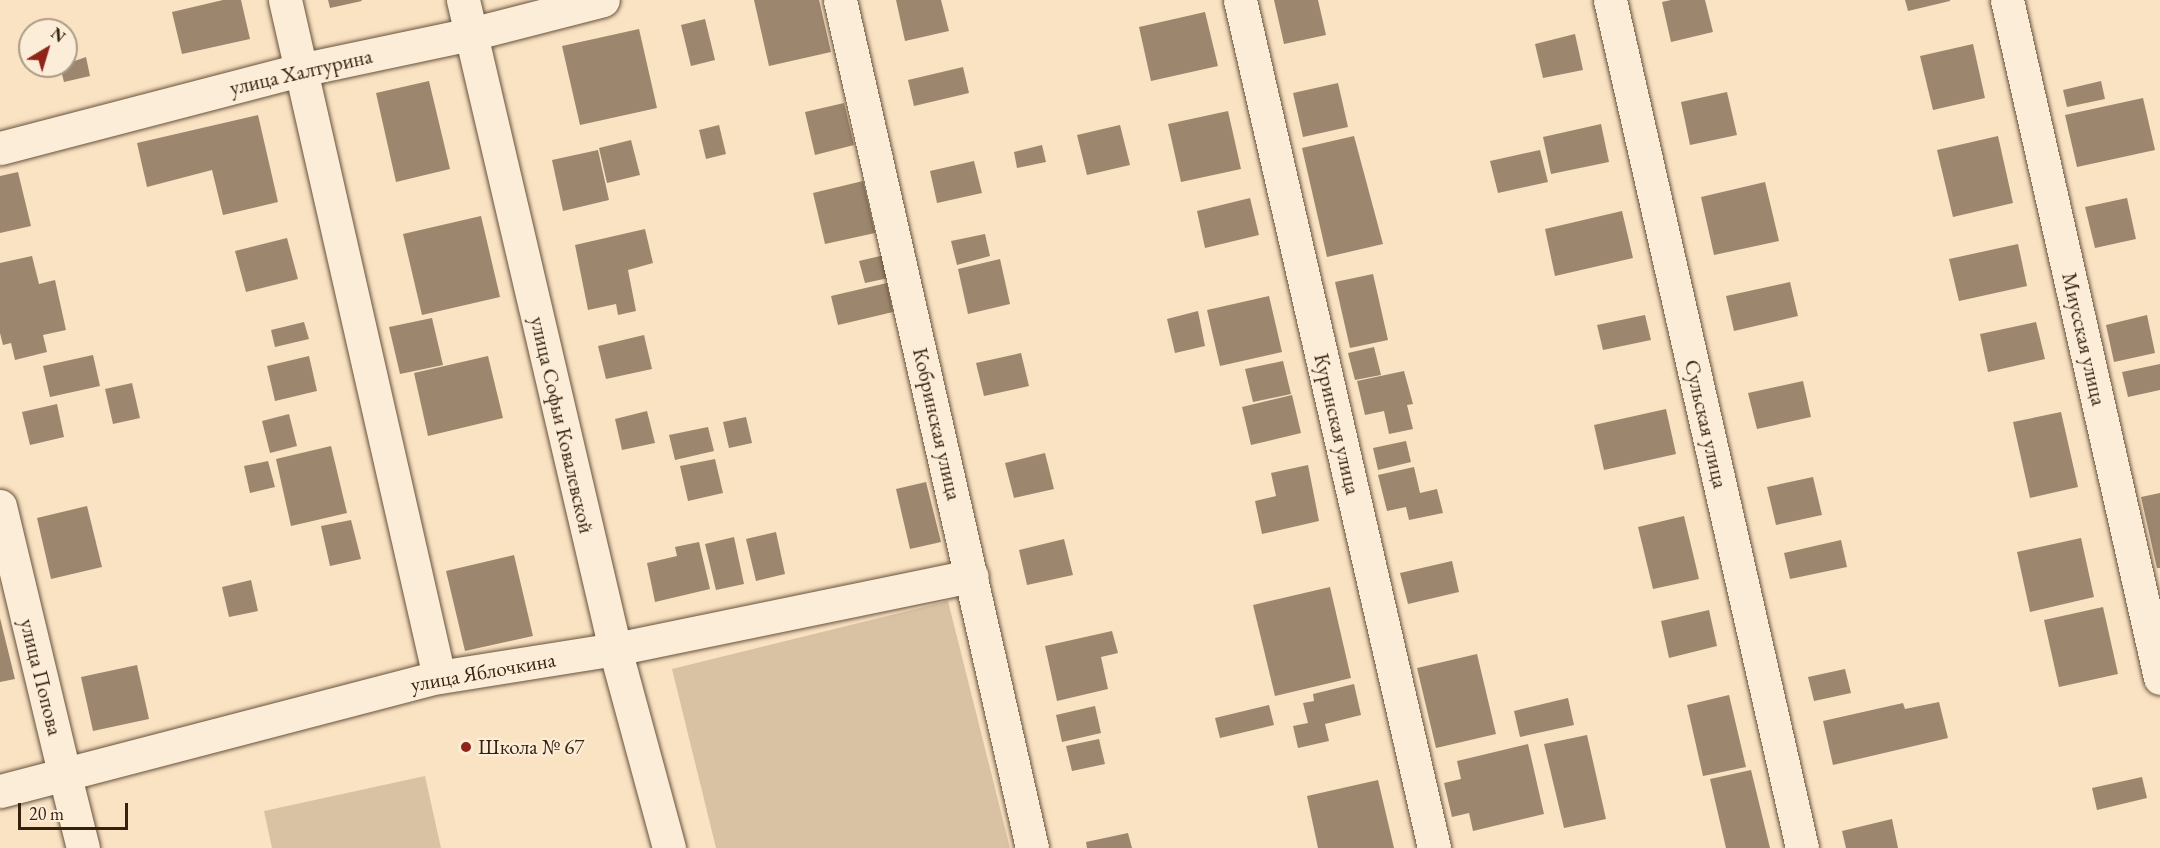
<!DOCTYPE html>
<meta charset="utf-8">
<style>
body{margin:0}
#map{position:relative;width:2160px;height:848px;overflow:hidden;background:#fae3c3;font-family:"EB Garamond",serif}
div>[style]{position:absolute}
.green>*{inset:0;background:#d9c2a4}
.building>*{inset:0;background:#9c866d}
.roads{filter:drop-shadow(0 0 2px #67523c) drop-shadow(0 0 2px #67523c)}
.pedestrian>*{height:33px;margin:-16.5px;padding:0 16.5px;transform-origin:16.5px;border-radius:16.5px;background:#fcedd8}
.minor>*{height:33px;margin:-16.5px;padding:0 16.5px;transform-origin:16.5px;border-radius:16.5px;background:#fcedd8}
.dots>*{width:16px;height:16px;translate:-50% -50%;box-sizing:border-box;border:3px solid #fcedd8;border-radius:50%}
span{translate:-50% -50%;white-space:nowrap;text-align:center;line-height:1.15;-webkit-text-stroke:4.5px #fcedd8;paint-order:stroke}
.street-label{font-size:21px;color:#36210f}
.poi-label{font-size:21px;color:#36210f}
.left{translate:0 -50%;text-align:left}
.north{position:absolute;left:18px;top:18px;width:60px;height:60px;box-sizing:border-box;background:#fcedd8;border:2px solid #ad9b88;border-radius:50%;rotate:38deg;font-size:16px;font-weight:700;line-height:24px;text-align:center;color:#36210f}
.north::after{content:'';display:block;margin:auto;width:21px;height:27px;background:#8f2418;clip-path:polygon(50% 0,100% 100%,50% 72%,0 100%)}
.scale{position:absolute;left:18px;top:803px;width:110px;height:27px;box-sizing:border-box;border:3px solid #36210f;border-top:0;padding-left:8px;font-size:18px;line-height:21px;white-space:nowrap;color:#36210f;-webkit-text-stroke:4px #fcedd8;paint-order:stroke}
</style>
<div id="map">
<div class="green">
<i style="clip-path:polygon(948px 601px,1010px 848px,716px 848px,672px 669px)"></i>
<i style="clip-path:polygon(425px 776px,441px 848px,272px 848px,264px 811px)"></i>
</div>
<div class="building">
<i style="clip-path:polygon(223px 0,241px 0,250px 39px,182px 54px,172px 12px)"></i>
<i style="clip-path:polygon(328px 0,361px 0,362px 1px,330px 8px)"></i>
<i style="clip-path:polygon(754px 0,819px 0,831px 52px,769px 66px)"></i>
<i style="clip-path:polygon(896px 0,941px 0,949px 31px,905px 41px)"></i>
<i style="clip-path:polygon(1274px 0,1318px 0,1326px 35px,1284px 44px)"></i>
<i style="clip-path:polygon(1671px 0,1705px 0,1713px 32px,1671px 42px,1662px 2px)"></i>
<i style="clip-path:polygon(1905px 0,1950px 0,1950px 1px,1908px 11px)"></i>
<i style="clip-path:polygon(1205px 12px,1218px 66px,1151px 81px,1139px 27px)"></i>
<i style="clip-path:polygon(705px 19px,715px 60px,691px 66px,681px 25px)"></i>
<i style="clip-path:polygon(639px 29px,657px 108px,580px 125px,562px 46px)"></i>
<i style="clip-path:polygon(1575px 34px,1583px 70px,1543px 78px,1535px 44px)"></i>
<i style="clip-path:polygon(1973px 44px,1985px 98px,1933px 110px,1920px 56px)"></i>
<i style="clip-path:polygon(86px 57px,90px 76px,64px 82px,60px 66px)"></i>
<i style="clip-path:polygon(963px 67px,969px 93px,914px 106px,908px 80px)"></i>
<i style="clip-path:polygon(429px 81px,450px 169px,396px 182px,376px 93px)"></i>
<i style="clip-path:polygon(2101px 81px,2105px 99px,2067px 107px,2063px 90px)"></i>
<i style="clip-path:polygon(1338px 83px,1348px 127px,1303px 137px,1293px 93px)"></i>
<i style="clip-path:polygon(1727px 92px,1737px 135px,1690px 145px,1681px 102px)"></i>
<i style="clip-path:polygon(2143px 98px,2155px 150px,2077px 167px,2065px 115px)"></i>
<i style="clip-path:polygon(844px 103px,854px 145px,815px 155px,805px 112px)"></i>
<i style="clip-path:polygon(1228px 111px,1241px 169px,1181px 182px,1168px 124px)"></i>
<i style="clip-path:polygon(258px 115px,278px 202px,223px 215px,212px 170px,147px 187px,137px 143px)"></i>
<i style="clip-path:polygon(1601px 124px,1609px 162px,1551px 174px,1543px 137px)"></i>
<i style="clip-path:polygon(719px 125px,726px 154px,706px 159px,699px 130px)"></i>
<i style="clip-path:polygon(1120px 125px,1130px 165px,1087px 175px,1077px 135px)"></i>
<i style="clip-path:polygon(1354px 136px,1383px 244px,1327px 257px,1302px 148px)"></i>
<i style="clip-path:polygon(1998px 136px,2013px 203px,1953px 217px,1937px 150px)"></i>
<i style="clip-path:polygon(631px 140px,640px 175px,607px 183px,599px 148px)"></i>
<i style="clip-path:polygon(1042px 145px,1046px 162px,1017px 168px,1014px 152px)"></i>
<i style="clip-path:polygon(598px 150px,609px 200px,563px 211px,552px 160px)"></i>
<i style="clip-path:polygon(1540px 150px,1548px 182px,1498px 193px,1490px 161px)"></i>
<i style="clip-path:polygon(974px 161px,982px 193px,937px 203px,930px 171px)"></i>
<i style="clip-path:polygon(18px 172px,31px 226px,0 233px,0 176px)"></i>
<i style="clip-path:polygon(863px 181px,875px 233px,825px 244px,813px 193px)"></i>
<i style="clip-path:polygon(1765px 182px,1779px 241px,1714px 255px,1701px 197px)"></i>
<i style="clip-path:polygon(1250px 198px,1259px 235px,1205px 248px,1197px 211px)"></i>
<i style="clip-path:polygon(2127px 198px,2136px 239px,2095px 248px,2085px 207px)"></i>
<i style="clip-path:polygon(1622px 211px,1633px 258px,1555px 276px,1545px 229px)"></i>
<i style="clip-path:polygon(481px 216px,500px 297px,422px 315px,403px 234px)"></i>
<i style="clip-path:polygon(645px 229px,653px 263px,628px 270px,636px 311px,618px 315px,616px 304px,588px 310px,575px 245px)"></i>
<i style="clip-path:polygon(985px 234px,990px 256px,957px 265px,951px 241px)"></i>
<i style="clip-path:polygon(287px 238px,298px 279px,246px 292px,235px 251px)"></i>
<i style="clip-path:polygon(2018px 244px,2027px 286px,1959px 301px,1949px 259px)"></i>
<i style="clip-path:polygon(893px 253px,898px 276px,865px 283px,859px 261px)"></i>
<i style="clip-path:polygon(32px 256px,39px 284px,55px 280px,66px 330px,43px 335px,47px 352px,15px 360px,11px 343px,3px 345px,0 333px,0 263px)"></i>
<i style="clip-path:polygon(1000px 259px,1010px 304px,968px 314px,958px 269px)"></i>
<i style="clip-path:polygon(1373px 274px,1388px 340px,1350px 348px,1335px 282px)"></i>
<i style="clip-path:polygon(1790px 282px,1798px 316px,1734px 331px,1726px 296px)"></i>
<i style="clip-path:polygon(887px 283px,893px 312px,838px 325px,831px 296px)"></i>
<i style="clip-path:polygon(1269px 296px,1282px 352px,1220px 366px,1207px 310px)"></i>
<i style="clip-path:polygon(1198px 311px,1205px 346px,1175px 353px,1167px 319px)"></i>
<i style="clip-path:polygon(1645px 315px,1651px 340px,1603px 350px,1597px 325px)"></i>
<i style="clip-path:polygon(2147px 315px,2155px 353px,2114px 362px,2106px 325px)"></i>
<i style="clip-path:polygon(432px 318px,443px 365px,400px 374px,389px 327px)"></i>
<i style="clip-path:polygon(304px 322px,309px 339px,275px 347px,271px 330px)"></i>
<i style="clip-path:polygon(2036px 322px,2045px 359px,1988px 372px,1980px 334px)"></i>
<i style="clip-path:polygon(644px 335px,652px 369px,606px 379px,598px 346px)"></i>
<i style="clip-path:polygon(1374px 347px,1381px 375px,1355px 380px,1348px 353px)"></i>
<i style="clip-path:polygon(1021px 353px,1029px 386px,984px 396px,976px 363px)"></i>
<i style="clip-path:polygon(93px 355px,100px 386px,50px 397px,43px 366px)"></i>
<i style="clip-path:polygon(309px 356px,317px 391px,275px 401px,267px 366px)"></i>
<i style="clip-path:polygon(488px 356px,503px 418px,428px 436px,414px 373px)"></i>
<i style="clip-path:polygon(1283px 361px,1291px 394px,1253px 402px,1245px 369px)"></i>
<i style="clip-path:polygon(2160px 364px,2160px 390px,2128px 397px,2122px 372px)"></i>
<i style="clip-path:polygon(1404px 371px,1413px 404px,1407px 405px,1413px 429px,1389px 434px,1384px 411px,1365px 415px,1357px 381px)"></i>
<i style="clip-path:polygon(1803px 381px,1811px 417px,1757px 429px,1748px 393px)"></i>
<i style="clip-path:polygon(132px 383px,140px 418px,113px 424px,105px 389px)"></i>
<i style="clip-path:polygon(1292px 395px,1301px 433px,1251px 445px,1242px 407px)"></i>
<i style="clip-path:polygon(57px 404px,64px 437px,30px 445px,22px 412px)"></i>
<i style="clip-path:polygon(1666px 409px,1676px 454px,1604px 470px,1594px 425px)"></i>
<i style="clip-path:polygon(647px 411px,655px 443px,622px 450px,615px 419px)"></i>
<i style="clip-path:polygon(2061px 412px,2078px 487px,2030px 498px,2013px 422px)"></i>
<i style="clip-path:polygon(289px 414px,297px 446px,270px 453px,262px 421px)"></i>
<i style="clip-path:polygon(746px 417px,752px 443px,729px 448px,723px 422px)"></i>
<i style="clip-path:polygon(708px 427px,714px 451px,675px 460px,669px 435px)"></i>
<i style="clip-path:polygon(1406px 441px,1411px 462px,1378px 470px,1373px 448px)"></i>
<i style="clip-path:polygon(331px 446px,347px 513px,291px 526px,276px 459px)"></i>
<i style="clip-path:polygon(1045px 453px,1054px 489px,1014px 498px,1005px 463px)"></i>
<i style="clip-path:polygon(715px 459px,723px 493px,688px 501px,680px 466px)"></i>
<i style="clip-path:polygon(268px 461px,275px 487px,250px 493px,244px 466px)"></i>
<i style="clip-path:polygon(1308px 465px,1319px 521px,1262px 534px,1255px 501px,1276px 496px,1271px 473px)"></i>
<i style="clip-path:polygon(1414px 467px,1420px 493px,1437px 489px,1443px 513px,1409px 520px,1406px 507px,1387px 511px,1378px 475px)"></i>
<i style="clip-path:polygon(1813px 477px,1822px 515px,1776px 525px,1767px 487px)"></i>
<i style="clip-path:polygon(926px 482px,941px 542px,910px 549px,896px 489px)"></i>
<i style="clip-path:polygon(2160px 493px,2160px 568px,2157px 568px,2141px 497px)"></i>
<i style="clip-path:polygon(87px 506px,102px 567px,51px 579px,37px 518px)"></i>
<i style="clip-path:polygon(1684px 516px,1699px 579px,1653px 589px,1638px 527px)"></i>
<i style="clip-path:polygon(351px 520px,361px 559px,330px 566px,321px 526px)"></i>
<i style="clip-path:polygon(776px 532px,785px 574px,756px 581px,746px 539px)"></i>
<i style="clip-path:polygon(734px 537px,744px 584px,716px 590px,705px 544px)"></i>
<i style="clip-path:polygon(2081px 538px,2094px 597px,2030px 612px,2017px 552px)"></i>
<i style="clip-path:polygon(1064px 539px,1073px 575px,1027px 585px,1019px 550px)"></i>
<i style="clip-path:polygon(1841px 540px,1847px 567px,1790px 579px,1784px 553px)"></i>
<i style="clip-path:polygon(699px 542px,710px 589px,655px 602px,647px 563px,677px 556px,675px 547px)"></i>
<i style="clip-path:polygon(514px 555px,533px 636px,465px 651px,446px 571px)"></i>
<i style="clip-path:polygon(1452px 561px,1459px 592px,1408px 604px,1400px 573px)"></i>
<i style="clip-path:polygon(251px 580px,258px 611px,229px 617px,222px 587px)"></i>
<i style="clip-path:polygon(1330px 587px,1351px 678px,1275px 696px,1253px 605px)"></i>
<i style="clip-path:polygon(2103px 607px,2118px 674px,2059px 687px,2044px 620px)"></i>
<i style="clip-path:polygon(1709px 610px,1717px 646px,1669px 658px,1661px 621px)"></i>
<i style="clip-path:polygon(0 618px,15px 679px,0 682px)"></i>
<i style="clip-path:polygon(1112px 631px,1118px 653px,1101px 657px,1108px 689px,1057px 701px,1045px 646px)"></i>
<i style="clip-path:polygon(1477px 654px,1496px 734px,1436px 748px,1417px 668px)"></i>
<i style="clip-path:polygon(137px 665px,149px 719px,93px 731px,81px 677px)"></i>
<i style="clip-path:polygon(1845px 669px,1851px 693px,1814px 701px,1808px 677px)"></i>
<i style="clip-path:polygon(1354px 684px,1361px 715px,1325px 724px,1329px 741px,1298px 748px,1293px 726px,1308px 723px,1303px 703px,1314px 701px,1313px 694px)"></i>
<i style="clip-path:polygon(1729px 695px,1746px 767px,1703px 776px,1687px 705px)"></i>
<i style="clip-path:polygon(1568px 698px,1574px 725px,1520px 737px,1514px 711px)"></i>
<i style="clip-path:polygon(1939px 702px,1948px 738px,1833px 765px,1823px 721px,1903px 703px,1905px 709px)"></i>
<i style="clip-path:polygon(1269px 705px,1274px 725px,1220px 738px,1215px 718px)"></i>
<i style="clip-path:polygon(1095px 706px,1101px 733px,1062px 742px,1056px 715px)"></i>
<i style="clip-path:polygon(1587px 735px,1606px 819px,1564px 828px,1544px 744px)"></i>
<i style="clip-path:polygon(1099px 739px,1105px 764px,1072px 771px,1066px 746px)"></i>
<i style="clip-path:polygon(1528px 744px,1544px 814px,1473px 831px,1469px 813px,1452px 817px,1444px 783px,1461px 779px,1457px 761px)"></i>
<i style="clip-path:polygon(1751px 770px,1770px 848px,1726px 848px,1710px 779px)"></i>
<i style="clip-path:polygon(2142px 777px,2147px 798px,2097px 810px,2092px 788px)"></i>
<i style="clip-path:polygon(1378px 780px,1394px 848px,1318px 848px,1307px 796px)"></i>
<i style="clip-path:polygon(1892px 819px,1898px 848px,1846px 848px,1842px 831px)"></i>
<i style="clip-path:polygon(1128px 833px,1132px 848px,1087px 848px,1086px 842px)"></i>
</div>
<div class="roads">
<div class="pedestrian">
<i style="left:65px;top:776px;width:74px;rotate:76deg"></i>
</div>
<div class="minor">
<i style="left:285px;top:0;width:694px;rotate:77.18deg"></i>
<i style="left:463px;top:0;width:667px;rotate:76.82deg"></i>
<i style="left:615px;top:649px;width:206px;rotate:74.8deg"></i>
<i style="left:840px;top:0;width:869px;rotate:77.24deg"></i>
<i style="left:1240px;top:0;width:870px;rotate:77.11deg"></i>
<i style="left:1610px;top:0;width:869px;rotate:77.24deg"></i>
<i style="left:2007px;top:0;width:695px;rotate:77.28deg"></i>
<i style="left:0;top:148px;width:310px;rotate:-14.6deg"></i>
<i style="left:300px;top:70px;width:175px;rotate:-11.9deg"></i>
<i style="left:471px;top:34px;width:136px;rotate:-14.4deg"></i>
<i style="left:0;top:506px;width:278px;rotate:76.5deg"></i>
<i style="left:0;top:791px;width:454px;rotate:-14.6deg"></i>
<i style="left:439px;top:677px;width:178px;rotate:-9deg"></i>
<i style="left:615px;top:649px;width:364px;rotate:-11.6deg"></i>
</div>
</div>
<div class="dots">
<i style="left:466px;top:747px;background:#8f2418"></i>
</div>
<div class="street-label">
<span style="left:301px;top:72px;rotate:-13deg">улица Халтурина</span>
<span style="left:2084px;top:339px;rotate:77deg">Миусская улица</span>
<span style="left:937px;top:424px;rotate:77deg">Кобринская улица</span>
<span style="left:1337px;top:424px;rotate:77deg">Куринская улица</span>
<span style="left:1706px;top:424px;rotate:77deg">Сульская улица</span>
<span style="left:562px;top:425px;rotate:77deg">улица Софьи Ковалевской</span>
<span style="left:483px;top:672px;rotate:-10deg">улица Яблочкина</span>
<span style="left:41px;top:677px;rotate:76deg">улица Попова</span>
</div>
<div class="poi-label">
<span class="left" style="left:478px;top:747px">Школа № 67</span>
</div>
<div class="north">N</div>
<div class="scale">20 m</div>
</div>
